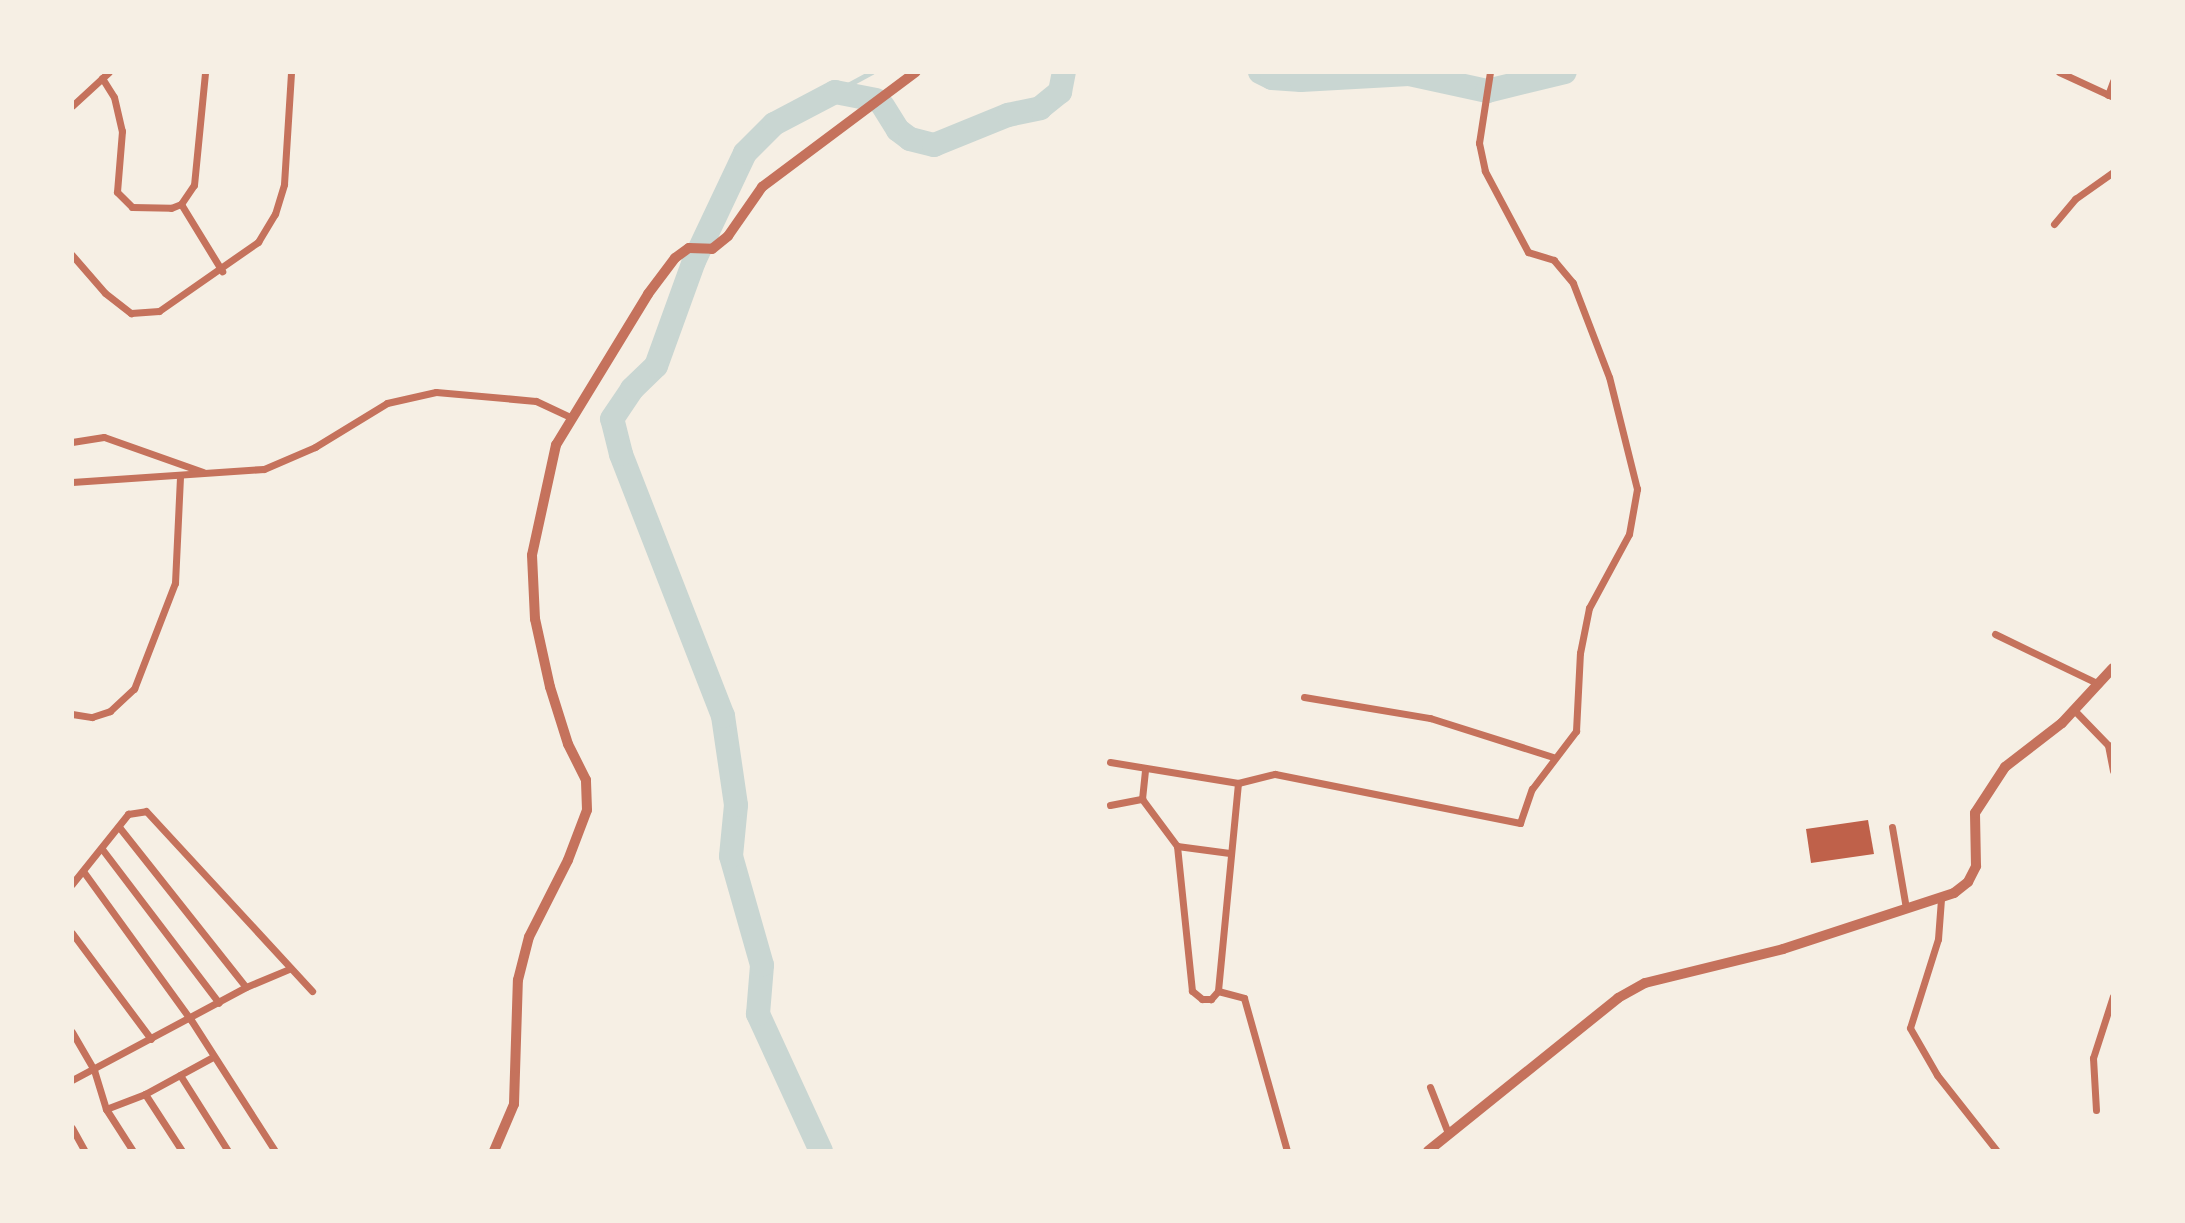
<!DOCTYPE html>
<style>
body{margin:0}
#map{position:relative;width:2185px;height:1223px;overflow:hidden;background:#f6efe4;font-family:"Sofia Sans Condensed",sans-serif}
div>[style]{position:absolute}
.stream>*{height:4.5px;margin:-2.25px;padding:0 2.25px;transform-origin:2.25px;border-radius:2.25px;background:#c9d6d2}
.river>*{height:24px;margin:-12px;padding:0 12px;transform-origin:12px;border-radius:12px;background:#c9d6d2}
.building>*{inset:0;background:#bf614a}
.minor>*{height:7px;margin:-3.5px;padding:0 3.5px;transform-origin:3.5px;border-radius:3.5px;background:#c5725c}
.tertiary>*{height:10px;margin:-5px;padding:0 5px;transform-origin:5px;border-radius:5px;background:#c5725c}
span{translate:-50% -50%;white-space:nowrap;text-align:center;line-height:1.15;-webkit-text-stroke:7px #f6efe4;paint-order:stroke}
.frame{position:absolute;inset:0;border:74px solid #f6efe4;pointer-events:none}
</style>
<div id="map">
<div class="stream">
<i style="left:835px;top:92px;width:42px;rotate:-28.4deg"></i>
</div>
<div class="river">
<i style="left:1260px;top:72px;width:13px;rotate:27deg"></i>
<i style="left:1272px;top:78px;width:29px;rotate:4deg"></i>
<i style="left:1301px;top:80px;width:108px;rotate:-3.2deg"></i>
<i style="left:1409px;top:74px;width:80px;rotate:12.3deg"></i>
<i style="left:1487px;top:91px;width:80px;rotate:-13.7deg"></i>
<i style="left:883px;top:106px;width:28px;rotate:58deg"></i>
<i style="left:898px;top:130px;width:15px;rotate:37deg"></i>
<i style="left:910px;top:139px;width:25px;rotate:14deg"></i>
<i style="left:934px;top:145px;width:80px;rotate:-22.1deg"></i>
<i style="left:1008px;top:115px;width:33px;rotate:-12deg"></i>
<i style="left:1040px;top:108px;width:26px;rotate:-39deg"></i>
<i style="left:1060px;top:92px;width:20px;rotate:-79deg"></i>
<i style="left:821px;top:1151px;width:151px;rotate:-114.7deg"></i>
<i style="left:758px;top:1014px;width:49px;rotate:-85.3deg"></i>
<i style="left:762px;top:965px;width:113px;rotate:-105.9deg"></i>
<i style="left:731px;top:856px;width:51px;rotate:-84.4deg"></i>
<i style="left:736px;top:805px;width:90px;rotate:-98.3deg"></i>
<i style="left:723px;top:716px;width:281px;rotate:-111.3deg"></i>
<i style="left:621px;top:454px;width:36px;rotate:-104deg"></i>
<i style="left:612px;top:419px;width:36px;rotate:-56deg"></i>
<i style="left:632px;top:389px;width:33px;rotate:-44deg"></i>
<i style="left:656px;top:366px;width:112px;rotate:-70.1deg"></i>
<i style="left:694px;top:261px;width:119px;rotate:-64.7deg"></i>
<i style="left:745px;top:153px;width:41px;rotate:-45deg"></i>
<i style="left:774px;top:124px;width:69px;rotate:-27.7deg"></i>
<i style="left:835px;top:92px;width:42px;rotate:11deg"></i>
</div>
<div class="building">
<i style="clip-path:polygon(1868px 820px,1874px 854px,1811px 863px,1806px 829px)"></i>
</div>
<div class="minor">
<i style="left:2059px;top:72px;width:60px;rotate:24.8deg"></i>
<i style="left:102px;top:78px;width:22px;rotate:58deg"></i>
<i style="left:114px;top:97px;width:35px;rotate:77deg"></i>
<i style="left:122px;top:131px;width:61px;rotate:94.7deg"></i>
<i style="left:117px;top:192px;width:21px;rotate:45deg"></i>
<i style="left:132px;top:207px;width:39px;rotate:1deg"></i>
<i style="left:171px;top:208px;width:11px;rotate:-22deg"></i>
<i style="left:181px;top:204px;width:23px;rotate:-56deg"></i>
<i style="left:194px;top:185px;width:114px;rotate:-84.4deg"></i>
<i style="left:2108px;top:95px;width:15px;rotate:-70deg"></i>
<i style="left:72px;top:106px;width:50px;rotate:-42.6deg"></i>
<i style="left:181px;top:204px;width:79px;rotate:58.5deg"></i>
<i style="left:2054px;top:224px;width:33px;rotate:-50deg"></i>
<i style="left:2075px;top:199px;width:47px;rotate:-35.4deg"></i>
<i style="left:72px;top:255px;width:50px;rotate:49deg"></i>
<i style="left:105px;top:293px;width:33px;rotate:38deg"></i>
<i style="left:131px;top:313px;width:28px;rotate:-4deg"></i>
<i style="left:159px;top:311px;width:121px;rotate:-34.9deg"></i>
<i style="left:258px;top:242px;width:33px;rotate:-59deg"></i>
<i style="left:275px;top:214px;width:31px;rotate:-73deg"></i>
<i style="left:284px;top:184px;width:112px;rotate:-86.4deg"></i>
<i style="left:72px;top:442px;width:32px;rotate:-9deg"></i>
<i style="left:104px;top:437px;width:105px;rotate:19.5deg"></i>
<i style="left:72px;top:482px;width:192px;rotate:-3.9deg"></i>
<i style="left:264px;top:469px;width:56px;rotate:-23.3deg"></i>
<i style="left:315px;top:447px;width:84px;rotate:-31.4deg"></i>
<i style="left:387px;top:403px;width:50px;rotate:-12.7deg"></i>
<i style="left:436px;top:392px;width:100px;rotate:5.1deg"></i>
<i style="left:536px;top:401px;width:38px;rotate:25deg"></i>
<i style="left:1995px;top:634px;width:115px;rotate:25.7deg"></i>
<i style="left:1304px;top:697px;width:128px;rotate:9.5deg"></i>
<i style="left:1430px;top:718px;width:129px;rotate:17.6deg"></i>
<i style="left:2075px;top:711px;width:47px;rotate:45.9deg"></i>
<i style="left:2108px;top:745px;width:26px;rotate:79deg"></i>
<i style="left:72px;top:714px;width:20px;rotate:9deg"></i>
<i style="left:92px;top:717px;width:19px;rotate:-18deg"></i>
<i style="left:110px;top:711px;width:33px;rotate:-43deg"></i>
<i style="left:134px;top:689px;width:114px;rotate:-68.9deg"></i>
<i style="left:175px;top:583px;width:108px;rotate:-87.3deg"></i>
<i style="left:1110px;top:762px;width:130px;rotate:9.3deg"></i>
<i style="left:1238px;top:783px;width:209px;rotate:95.5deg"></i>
<i style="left:1218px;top:991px;width:11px;rotate:131deg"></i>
<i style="left:1211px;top:999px;width:9px;rotate:180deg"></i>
<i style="left:1202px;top:999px;width:13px;rotate:-141deg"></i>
<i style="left:1192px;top:991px;width:146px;rotate:-95.9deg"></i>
<i style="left:1177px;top:846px;width:59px;rotate:-126.7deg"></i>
<i style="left:1142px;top:799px;width:30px;rotate:-84deg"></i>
<i style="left:1238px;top:783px;width:38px;rotate:-14deg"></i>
<i style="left:1275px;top:774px;width:250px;rotate:11.3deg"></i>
<i style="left:1520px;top:823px;width:36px;rotate:-71deg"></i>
<i style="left:1532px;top:789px;width:73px;rotate:-52.8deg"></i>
<i style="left:1576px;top:731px;width:78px;rotate:-87.1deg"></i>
<i style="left:1580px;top:653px;width:46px;rotate:-78.7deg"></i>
<i style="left:1589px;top:608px;width:84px;rotate:-61.6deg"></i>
<i style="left:1629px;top:534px;width:46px;rotate:-79.9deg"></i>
<i style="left:1637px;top:489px;width:115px;rotate:-104deg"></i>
<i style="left:1609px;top:377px;width:101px;rotate:-111deg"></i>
<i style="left:1573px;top:283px;width:30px;rotate:-130deg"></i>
<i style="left:1554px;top:260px;width:27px;rotate:-163deg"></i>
<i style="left:1528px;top:252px;width:92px;rotate:-118deg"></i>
<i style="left:1485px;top:171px;width:29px;rotate:-102deg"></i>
<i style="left:1479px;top:143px;width:72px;rotate:-81.2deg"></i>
<i style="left:1110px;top:805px;width:33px;rotate:-11deg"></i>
<i style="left:119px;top:827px;width:204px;rotate:51.6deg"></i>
<i style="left:1892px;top:827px;width:82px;rotate:80.2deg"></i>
<i style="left:1177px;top:846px;width:53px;rotate:7.5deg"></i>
<i style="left:102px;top:849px;width:193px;rotate:52.8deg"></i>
<i style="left:83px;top:871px;width:184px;rotate:54.1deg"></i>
<i style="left:191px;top:1020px;width:156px;rotate:57.3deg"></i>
<i style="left:72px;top:884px;width:90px;rotate:-51.3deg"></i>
<i style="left:128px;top:814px;width:18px;rotate:-9deg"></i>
<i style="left:146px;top:811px;width:245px;rotate:47.3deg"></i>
<i style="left:1941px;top:899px;width:40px;rotate:94.3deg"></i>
<i style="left:1938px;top:939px;width:93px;rotate:107.5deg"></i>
<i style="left:1910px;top:1028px;width:54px;rotate:60.1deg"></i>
<i style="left:1937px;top:1075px;width:97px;rotate:51.7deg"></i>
<i style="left:72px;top:933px;width:132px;rotate:53.3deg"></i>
<i style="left:1218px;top:991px;width:27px;rotate:15deg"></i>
<i style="left:1244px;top:998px;width:159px;rotate:74.3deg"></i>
<i style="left:72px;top:1032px;width:44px;rotate:59.9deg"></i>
<i style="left:94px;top:1070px;width:41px;rotate:72.9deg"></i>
<i style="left:106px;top:1109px;width:50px;rotate:57.3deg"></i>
<i style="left:180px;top:1075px;width:90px;rotate:57.7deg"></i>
<i style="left:72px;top:1080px;width:197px;rotate:-28.1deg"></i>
<i style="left:246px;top:987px;width:47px;rotate:-22.7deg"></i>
<i style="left:1430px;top:1087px;width:49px;rotate:68.6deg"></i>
<i style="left:145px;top:1094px;width:68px;rotate:57deg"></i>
<i style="left:106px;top:1109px;width:42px;rotate:-21deg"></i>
<i style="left:145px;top:1094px;width:77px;rotate:-28.6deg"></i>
<i style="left:2096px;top:1110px;width:52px;rotate:-93.3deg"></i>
<i style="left:2093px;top:1058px;width:65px;rotate:-72.1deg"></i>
<i style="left:72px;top:1128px;width:26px;rotate:61deg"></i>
</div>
<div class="tertiary">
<i style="left:494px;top:1151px;width:51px;rotate:-66.9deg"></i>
<i style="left:514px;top:1104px;width:124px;rotate:-88.2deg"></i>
<i style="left:518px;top:980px;width:44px;rotate:-75.7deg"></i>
<i style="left:529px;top:937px;width:86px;rotate:-63.1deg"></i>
<i style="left:568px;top:860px;width:53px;rotate:-69.2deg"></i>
<i style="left:587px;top:810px;width:30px;rotate:-92deg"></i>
<i style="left:586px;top:780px;width:40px;rotate:-116.6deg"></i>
<i style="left:568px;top:744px;width:60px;rotate:-107.5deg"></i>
<i style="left:550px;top:687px;width:70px;rotate:-102.4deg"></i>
<i style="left:535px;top:619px;width:64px;rotate:-92.7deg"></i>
<i style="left:532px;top:555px;width:113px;rotate:-77.7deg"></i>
<i style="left:556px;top:445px;width:177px;rotate:-58.6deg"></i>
<i style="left:648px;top:294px;width:45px;rotate:-53.1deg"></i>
<i style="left:675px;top:258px;width:17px;rotate:-36deg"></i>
<i style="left:689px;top:248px;width:23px;rotate:2deg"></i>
<i style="left:712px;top:249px;width:21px;rotate:-39deg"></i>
<i style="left:728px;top:236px;width:60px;rotate:-55.2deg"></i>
<i style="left:762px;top:187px;width:192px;rotate:-36.8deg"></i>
<i style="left:1428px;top:1151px;width:244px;rotate:-38.8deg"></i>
<i style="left:1618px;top:998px;width:31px;rotate:-29deg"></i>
<i style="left:1645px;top:983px;width:142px;rotate:-13.8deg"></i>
<i style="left:1783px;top:949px;width:180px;rotate:-18.1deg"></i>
<i style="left:1954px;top:893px;width:18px;rotate:-38deg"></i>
<i style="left:1968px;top:882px;width:18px;rotate:-63deg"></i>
<i style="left:1976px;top:866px;width:53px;rotate:-91.1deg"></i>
<i style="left:1975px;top:813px;width:55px;rotate:-56.9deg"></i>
<i style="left:2005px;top:767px;width:72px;rotate:-37.7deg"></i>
<i style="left:2062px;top:723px;width:75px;rotate:-47.2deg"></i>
</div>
<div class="frame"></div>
</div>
